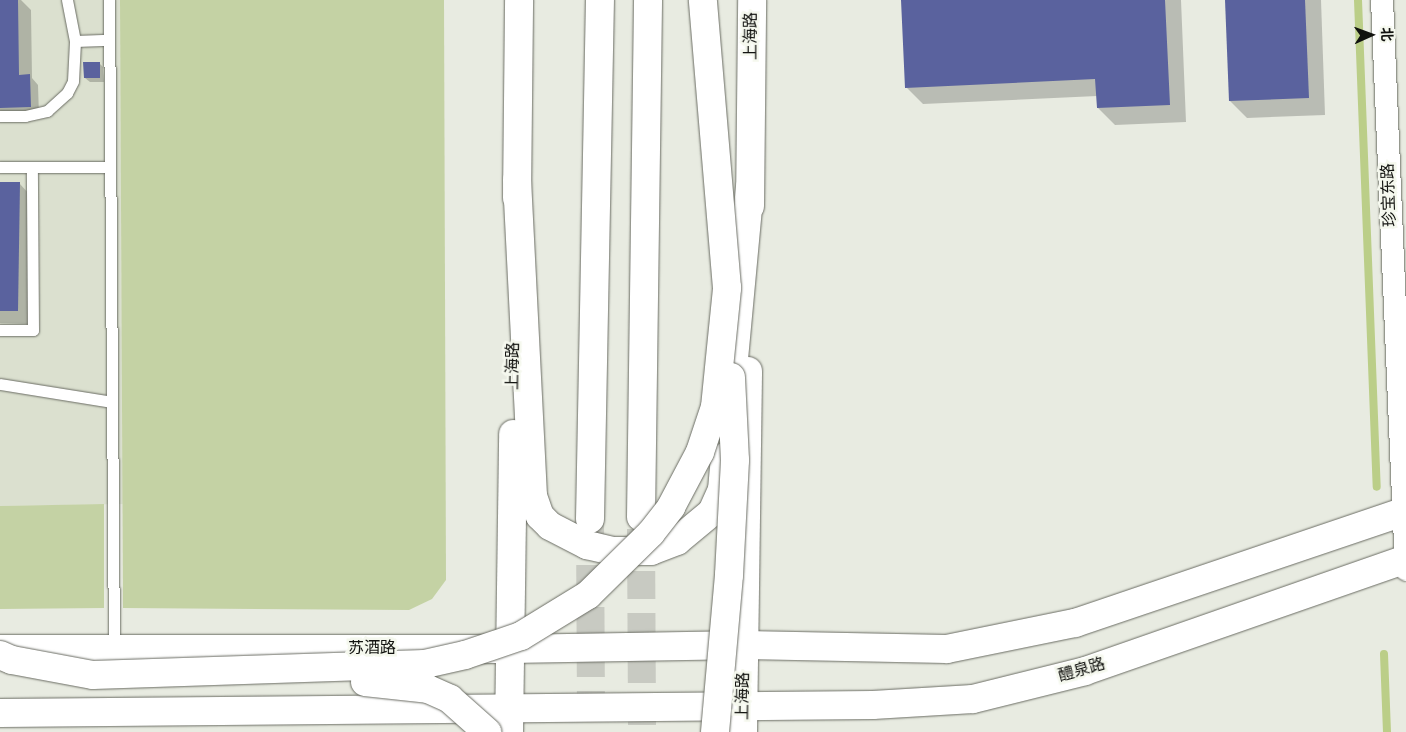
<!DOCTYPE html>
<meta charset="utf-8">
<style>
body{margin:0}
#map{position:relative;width:1406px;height:732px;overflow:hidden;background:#e8ebe1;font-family:"Sofia Sans Condensed","Noto Sans SC",sans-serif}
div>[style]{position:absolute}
.built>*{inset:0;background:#dbe0cf}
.green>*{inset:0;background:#c4d2a4}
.shadow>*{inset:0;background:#0003}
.stream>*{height:8px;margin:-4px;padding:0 4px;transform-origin:4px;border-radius:4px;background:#bbce88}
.building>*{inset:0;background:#5a629e}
.highway-tunnel>*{height:28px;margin-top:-14px;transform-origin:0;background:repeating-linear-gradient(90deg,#c8cac2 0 28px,transparent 0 42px)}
.roads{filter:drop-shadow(0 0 1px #6a6c63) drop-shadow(0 0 1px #6a6c63)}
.lane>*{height:11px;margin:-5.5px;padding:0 5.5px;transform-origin:5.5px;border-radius:5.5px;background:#fff}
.street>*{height:22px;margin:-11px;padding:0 11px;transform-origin:11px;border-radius:11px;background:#fff}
.secondary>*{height:28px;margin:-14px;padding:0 14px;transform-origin:14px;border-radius:14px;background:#fff}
.highway>*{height:28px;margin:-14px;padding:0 14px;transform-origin:14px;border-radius:14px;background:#fff}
.bridges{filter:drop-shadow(0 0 1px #6a6c63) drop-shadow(0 0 1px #6a6c63)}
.highway-bridge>*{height:28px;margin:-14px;padding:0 14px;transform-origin:14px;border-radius:14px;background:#fff}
span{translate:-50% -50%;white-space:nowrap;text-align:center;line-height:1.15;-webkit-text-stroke:5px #f5f8ee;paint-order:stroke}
.street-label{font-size:16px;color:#11120f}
.north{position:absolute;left:1346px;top:10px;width:50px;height:50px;-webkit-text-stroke:4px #f5f8ee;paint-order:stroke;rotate:88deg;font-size:14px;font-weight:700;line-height:20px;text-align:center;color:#11120f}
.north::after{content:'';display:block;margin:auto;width:18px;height:22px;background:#11120f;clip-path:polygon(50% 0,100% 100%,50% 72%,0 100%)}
</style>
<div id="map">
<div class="built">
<i style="clip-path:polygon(0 0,120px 0,123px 504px,0 506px)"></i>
</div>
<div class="green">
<i style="clip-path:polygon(120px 0,444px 0,446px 580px,432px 599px,409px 610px,123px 608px)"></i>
<i style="clip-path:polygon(104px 504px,104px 608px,0 609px,0 506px)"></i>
</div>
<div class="shadow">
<i style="clip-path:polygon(0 0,21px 0,31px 10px,32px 78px,38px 85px,39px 116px,0 116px)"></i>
<i style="clip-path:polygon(902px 0,1181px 0,1186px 122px,1115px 125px,1098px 108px,1097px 96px,923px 104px,906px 87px)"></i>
<i style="clip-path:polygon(1226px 0,1321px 0,1325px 115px,1247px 118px,1230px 101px)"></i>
<i style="clip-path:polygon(99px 63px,103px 67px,104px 82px,90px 82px,85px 78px)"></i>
<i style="clip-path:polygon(0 183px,19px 183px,32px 197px,31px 324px,0 323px)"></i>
</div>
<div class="stream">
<i style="left:1358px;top:0;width:487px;rotate:87.8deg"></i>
<i style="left:1384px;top:654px;width:78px;rotate:87.8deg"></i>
</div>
<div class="building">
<i style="clip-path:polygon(0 0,18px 0,19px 75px,30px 74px,31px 107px,0 108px)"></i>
<i style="clip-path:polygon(901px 0,1165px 0,1170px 105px,1097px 108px,1095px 79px,905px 88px)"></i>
<i style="clip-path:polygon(1225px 0,1305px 0,1309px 98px,1229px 101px)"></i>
<i style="clip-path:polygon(83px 62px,100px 62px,100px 78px,84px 78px)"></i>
<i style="clip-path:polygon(0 182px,20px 182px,18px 311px,0 311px)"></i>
</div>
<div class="highway-tunnel">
<i style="left:590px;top:523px;width:209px;rotate:89.7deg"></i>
<i style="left:641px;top:529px;width:203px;rotate:89.7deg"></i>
</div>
<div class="roads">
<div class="lane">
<i style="left:109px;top:0;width:649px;rotate:89.56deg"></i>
<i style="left:75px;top:41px;width:34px;rotate:-2deg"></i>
<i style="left:0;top:116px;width:25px"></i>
<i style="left:25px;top:116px;width:23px;rotate:-13deg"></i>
<i style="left:47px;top:111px;width:27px;rotate:-42deg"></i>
<i style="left:67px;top:93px;width:13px;rotate:-63deg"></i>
<i style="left:73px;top:81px;width:40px;rotate:-87.1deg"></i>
<i style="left:75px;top:41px;width:42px;rotate:-101deg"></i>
<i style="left:0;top:167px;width:110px"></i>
<i style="left:0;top:330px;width:33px"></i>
<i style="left:33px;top:330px;width:163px;rotate:-90.4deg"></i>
<i style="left:0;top:384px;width:113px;rotate:9.1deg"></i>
</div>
<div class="street">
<i style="left:1382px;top:0;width:570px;rotate:87.58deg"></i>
</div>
<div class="secondary">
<i style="left:517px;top:180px;width:316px;rotate:87.1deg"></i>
<i style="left:533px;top:496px;width:21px;rotate:71deg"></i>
<i style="left:540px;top:516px;width:14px;rotate:45deg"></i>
<i style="left:550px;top:526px;width:42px;rotate:27.2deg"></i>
<i style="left:587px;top:545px;width:27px;rotate:13deg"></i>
<i style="left:613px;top:551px;width:38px"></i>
<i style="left:651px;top:551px;width:28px;rotate:-21deg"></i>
<i style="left:677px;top:541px;width:45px;rotate:-39.6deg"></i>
<i style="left:712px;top:512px;width:24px;rotate:-66deg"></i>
<i style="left:722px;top:490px;width:33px;rotate:-85deg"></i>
<i style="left:517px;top:198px;width:198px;rotate:-89.4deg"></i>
<i style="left:750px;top:206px;width:206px;rotate:-89.4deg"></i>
<i style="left:730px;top:402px;width:216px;rotate:-84.7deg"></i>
<i style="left:0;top:649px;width:510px"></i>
<i style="left:510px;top:649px;width:235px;rotate:-1deg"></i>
<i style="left:745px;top:645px;width:202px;rotate:1.1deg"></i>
<i style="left:947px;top:649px;width:131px;rotate:-11.5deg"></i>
<i style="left:1075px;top:623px;width:349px;rotate:-18.7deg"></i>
<i style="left:0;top:713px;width:873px;rotate:-0.53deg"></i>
<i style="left:873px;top:705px;width:100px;rotate:-3.4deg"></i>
<i style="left:973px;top:699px;width:115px;rotate:-14deg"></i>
<i style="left:1085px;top:671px;width:340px;rotate:-19.2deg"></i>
<i style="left:509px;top:732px;width:298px;rotate:-89.2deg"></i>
<i style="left:743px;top:732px;width:361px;rotate:-89.2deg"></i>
</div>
<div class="highway">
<i style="left:641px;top:517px;width:517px;rotate:-89.22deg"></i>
<i style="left:590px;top:519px;width:519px;rotate:-88.9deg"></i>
</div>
</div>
<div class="bridges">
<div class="highway-bridge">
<i style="left:0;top:655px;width:13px;rotate:23deg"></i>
<i style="left:12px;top:660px;width:82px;rotate:10.5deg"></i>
<i style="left:93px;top:675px;width:332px;rotate:-1.9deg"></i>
<i style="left:425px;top:664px;width:41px;rotate:-12.7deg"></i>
<i style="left:465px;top:655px;width:59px;rotate:-18.7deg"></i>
<i style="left:521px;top:636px;width:79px;rotate:-31.5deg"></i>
<i style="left:588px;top:595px;width:88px;rotate:-44.5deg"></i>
<i style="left:651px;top:533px;width:33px;rotate:-52deg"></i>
<i style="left:671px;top:507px;width:62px;rotate:-62.2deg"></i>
<i style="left:700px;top:452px;width:47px;rotate:-71.6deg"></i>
<i style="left:715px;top:407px;width:120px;rotate:-84.2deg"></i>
<i style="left:727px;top:288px;width:289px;rotate:-94.8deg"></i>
<i style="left:365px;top:682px;width:63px;rotate:6.3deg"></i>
<i style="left:428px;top:689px;width:24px;rotate:24deg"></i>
<i style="left:450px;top:699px;width:50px;rotate:41.7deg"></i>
<i style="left:715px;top:732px;width:158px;rotate:-84.9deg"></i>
<i style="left:729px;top:575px;width:115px;rotate:-87deg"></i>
<i style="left:735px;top:460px;width:83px;rotate:-92.8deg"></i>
</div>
</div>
<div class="street-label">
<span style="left:752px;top:36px;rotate:-90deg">上海路</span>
<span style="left:1390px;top:195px;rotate:-92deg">珍宝东路</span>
<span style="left:514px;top:366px;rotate:-89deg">上海路</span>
<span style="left:372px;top:649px">苏酒路</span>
<span style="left:1082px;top:671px;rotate:-16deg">醴泉路</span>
<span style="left:744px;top:696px;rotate:-89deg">上海路</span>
</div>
<div class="north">北</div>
</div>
